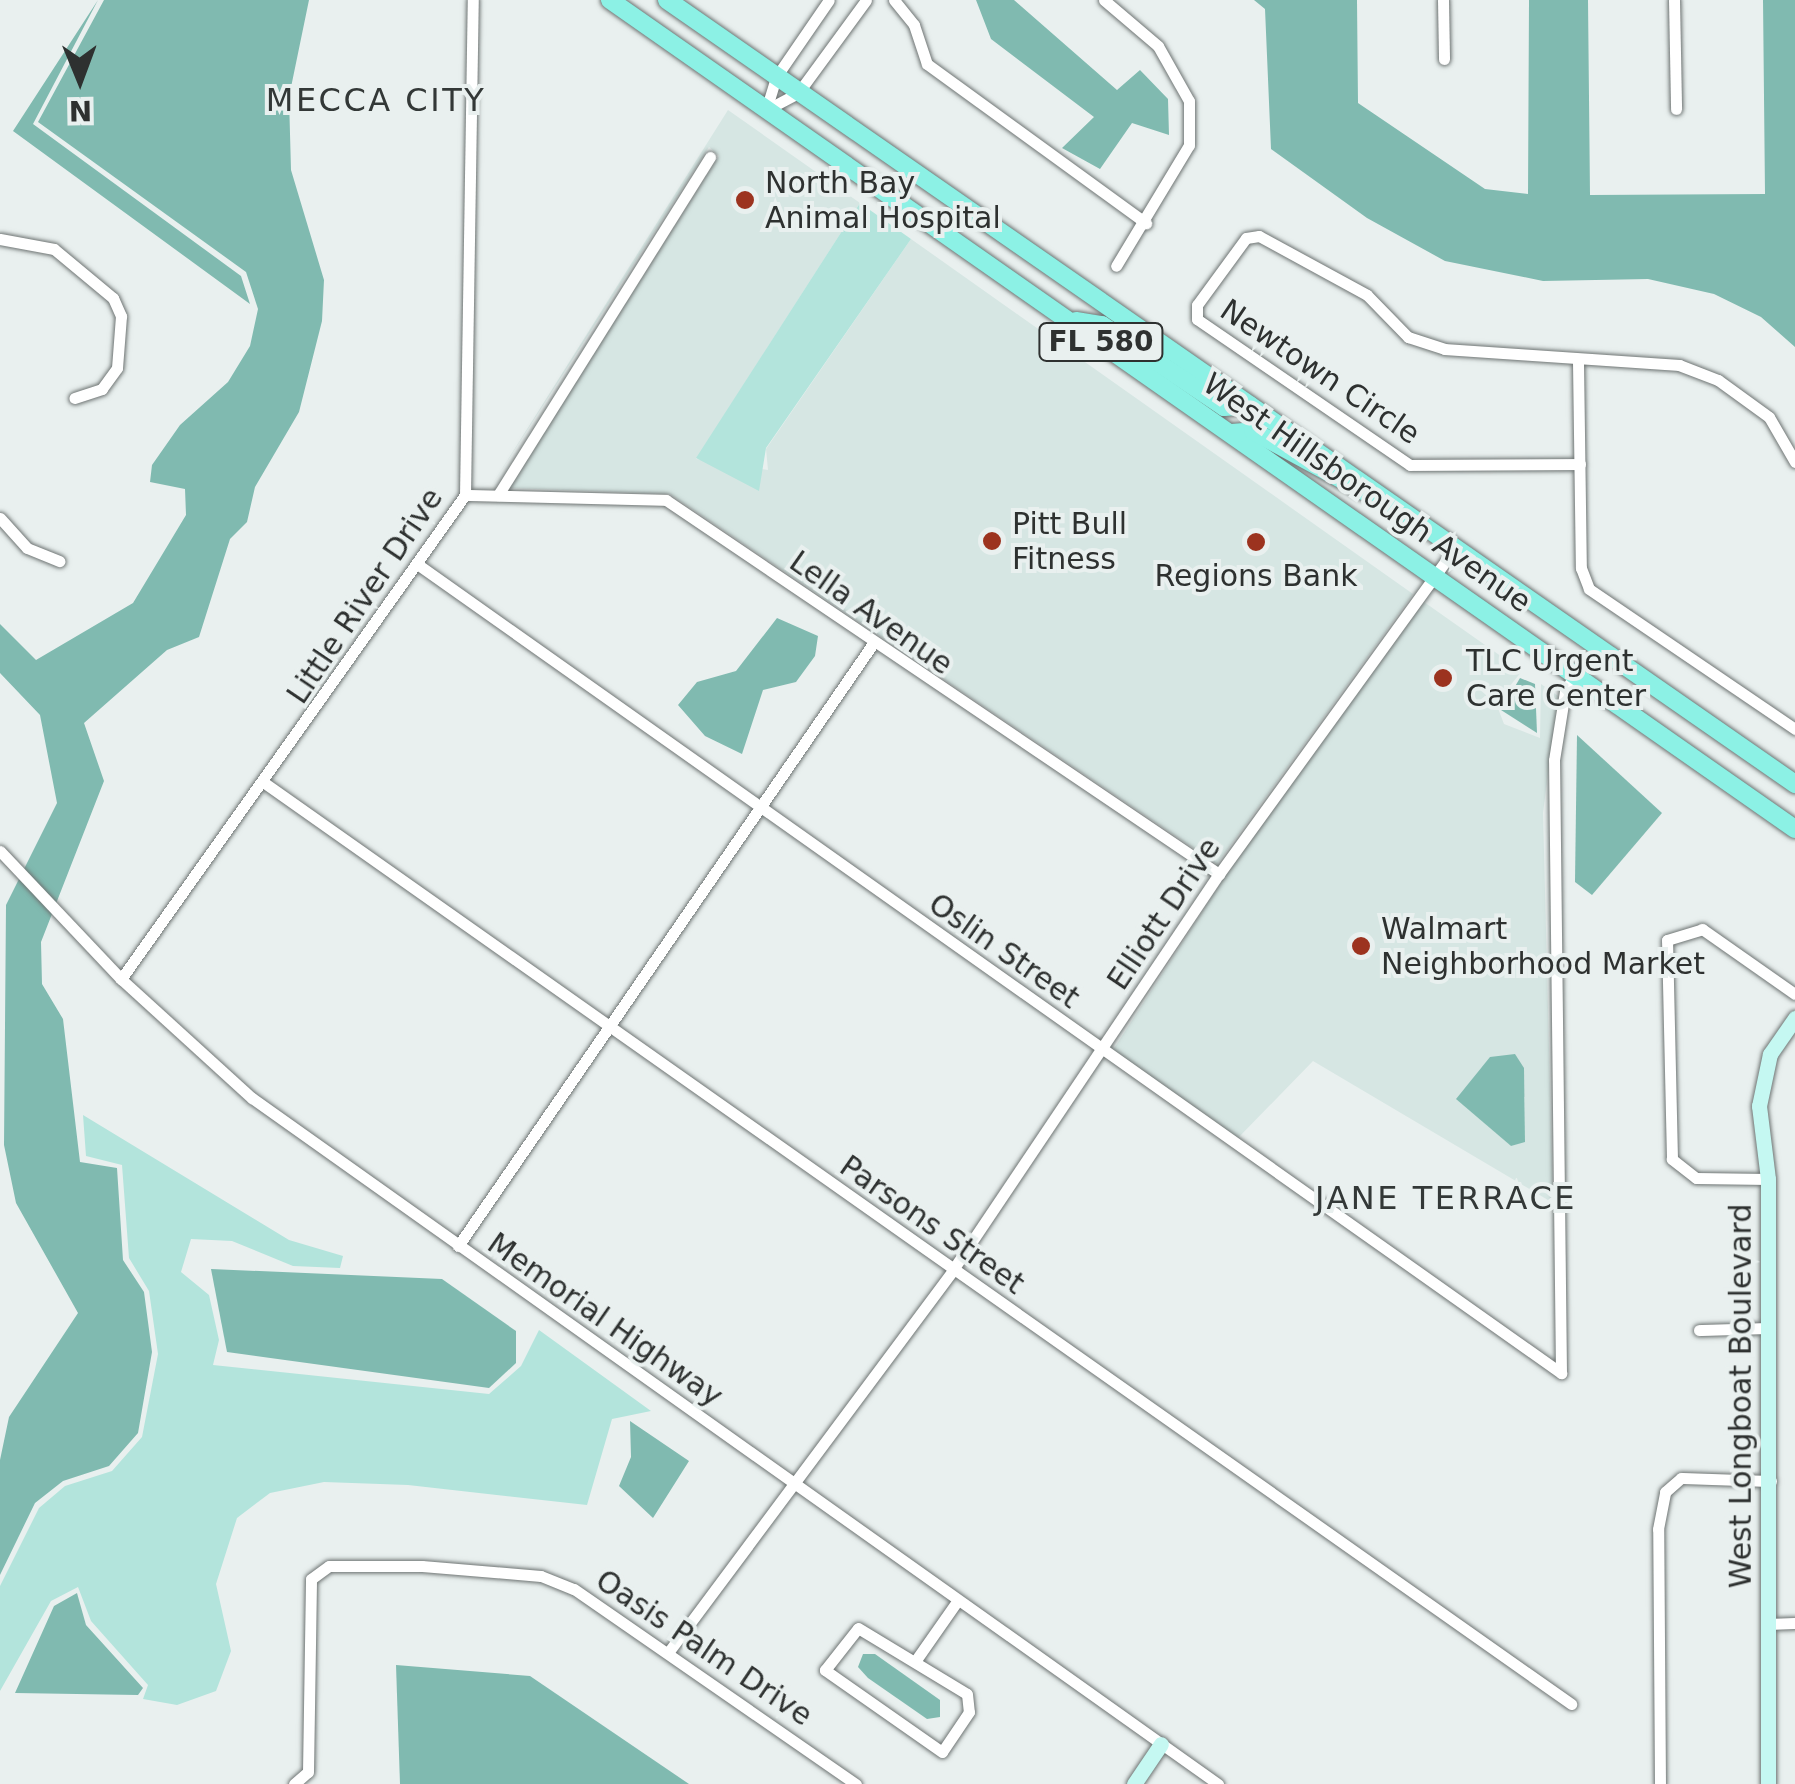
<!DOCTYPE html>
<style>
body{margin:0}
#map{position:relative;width:1795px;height:1784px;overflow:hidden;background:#e9f0ef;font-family:"DejaVu Sans",sans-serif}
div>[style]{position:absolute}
.built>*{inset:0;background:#d6e6e3}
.green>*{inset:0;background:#b3e4dc}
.water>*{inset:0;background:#80bab0}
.roads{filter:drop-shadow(0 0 2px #6e7473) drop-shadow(0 0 2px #6e7473)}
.street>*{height:11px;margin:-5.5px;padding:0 5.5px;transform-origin:5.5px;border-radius:5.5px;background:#fff}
.secondary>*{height:15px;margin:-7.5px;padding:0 7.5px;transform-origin:7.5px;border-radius:7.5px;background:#c5f8f2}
.primary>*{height:18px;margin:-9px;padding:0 9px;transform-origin:9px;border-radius:9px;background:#8cf1e5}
.dots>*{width:28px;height:28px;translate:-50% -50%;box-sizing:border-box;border:5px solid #e9f0ef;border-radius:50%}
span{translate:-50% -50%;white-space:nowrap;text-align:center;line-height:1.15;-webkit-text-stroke:8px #e9f0ef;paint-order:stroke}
.shield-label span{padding:2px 8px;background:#e9f0ef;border:2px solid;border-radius:8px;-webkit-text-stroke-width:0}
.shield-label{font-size:28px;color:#2e3130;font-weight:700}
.poi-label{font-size:30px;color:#2e3130}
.left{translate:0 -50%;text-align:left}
.street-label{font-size:30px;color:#2e3130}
.neighbourhood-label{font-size:32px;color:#333837;letter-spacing:2.5px}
.north{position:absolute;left:30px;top:30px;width:100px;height:100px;-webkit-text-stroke:8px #e9f0ef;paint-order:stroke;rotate:179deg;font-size:28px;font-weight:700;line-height:40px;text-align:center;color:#2e3130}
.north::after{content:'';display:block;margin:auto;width:35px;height:45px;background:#2e3130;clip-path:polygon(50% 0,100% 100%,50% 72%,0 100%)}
</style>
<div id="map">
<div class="built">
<i style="clip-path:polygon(728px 110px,860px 203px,696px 459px,768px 470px,766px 449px,911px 239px,1413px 594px,1217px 864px,670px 494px,509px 488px,719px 156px,709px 147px,490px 488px)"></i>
<i style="clip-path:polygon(evenodd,1424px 602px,1522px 671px,1496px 703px,1504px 724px,1540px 738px,1541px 684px,1558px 696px,1543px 813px,1553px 1203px,1313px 1061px,1238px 1138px,1113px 1050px,1224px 878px,1424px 602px,1525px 1097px,1525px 1141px,1511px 1146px,1457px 1099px,1525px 1097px)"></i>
</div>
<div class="green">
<i style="clip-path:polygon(860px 203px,911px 239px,766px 448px,759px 491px,696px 458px)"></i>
<i style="clip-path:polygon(83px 1115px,289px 1240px,343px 1256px,340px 1268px,293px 1266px,232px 1241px,191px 1239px,181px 1272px,209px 1295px,219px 1340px,213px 1365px,489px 1394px,521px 1366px,539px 1330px,651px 1411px,612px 1419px,587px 1505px,408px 1485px,324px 1482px,270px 1493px,237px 1518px,216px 1584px,231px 1651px,216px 1691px,177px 1705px,143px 1699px,148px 1685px,91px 1621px,78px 1587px,51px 1601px,0 1691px,0 1586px,39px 1508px,65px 1486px,112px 1471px,142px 1437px,158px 1354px,149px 1291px,129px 1258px,122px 1165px,86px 1156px)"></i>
</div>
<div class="water">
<i style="clip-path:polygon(98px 0,33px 124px,241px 276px,250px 304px,13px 131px)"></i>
<i style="clip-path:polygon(104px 0,309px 0,289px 97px,291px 170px,324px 280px,322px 321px,299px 412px,255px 487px,247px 522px,230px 539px,199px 637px,167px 650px,84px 723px,104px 781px,41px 942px,42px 984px,63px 1019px,80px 1162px,117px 1168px,123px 1260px,144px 1292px,152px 1352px,138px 1433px,109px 1466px,63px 1481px,35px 1503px,0 1575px,0 1460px,9px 1417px,78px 1313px,16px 1203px,4px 1145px,6px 905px,57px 803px,40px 715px,0 673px,0 624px,36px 660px,133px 603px,186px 515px,185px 489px,150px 482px,152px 465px,180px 425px,228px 382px,250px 346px,258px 309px,246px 272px,38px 122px)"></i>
<i style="clip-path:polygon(976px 0,1014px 0,1117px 90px,1140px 70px,1168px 99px,1169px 135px,1132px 123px,1100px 169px,1062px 148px,1094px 117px,991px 39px)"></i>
<i style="clip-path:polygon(1254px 0,1357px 0,1358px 103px,1485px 189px,1528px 194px,1529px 0,1588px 0,1590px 195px,1765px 194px,1763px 0,1795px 0,1795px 347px,1761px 317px,1714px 294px,1648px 279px,1543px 281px,1445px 261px,1367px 218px,1271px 149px,1265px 9px)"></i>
<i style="clip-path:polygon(777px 618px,818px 636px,815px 656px,796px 682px,763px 690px,742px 754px,705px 736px,678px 705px,697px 682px,736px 671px)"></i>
<i style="clip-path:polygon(1520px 678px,1535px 684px,1537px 733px,1501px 710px)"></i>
<i style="clip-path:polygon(1577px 735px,1662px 813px,1592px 895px,1575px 882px)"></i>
<i style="clip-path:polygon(1515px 1054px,1524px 1068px,1525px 1142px,1511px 1146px,1456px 1099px,1490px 1057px)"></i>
<i style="clip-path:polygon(211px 1269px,442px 1279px,516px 1331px,516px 1363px,489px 1388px,227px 1352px)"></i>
<i style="clip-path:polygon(630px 1421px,689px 1461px,653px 1518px,619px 1486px,631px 1457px)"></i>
<i style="clip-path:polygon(77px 1593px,86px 1625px,143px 1688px,138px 1695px,15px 1693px,54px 1606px)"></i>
<i style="clip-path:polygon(863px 1654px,875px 1654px,940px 1700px,940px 1717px,927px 1719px,868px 1678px,858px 1667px)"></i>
<i style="clip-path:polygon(396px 1665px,530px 1676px,689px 1784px,400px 1784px)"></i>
</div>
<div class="roads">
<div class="street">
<i style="left:894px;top:0;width:32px;rotate:51deg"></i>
<i style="left:914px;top:25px;width:41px;rotate:71.6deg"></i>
<i style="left:927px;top:64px;width:271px;rotate:36deg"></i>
<i style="left:1104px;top:0;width:71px;rotate:40.4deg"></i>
<i style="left:1158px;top:46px;width:63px;rotate:60.6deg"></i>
<i style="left:1189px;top:101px;width:44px;rotate:90deg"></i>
<i style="left:1189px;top:145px;width:141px;rotate:121.1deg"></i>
<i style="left:1443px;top:0;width:59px;rotate:89deg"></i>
<i style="left:1674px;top:0;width:109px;rotate:88.9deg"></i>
<i style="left:766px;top:110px;width:36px;rotate:-28deg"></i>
<i style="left:798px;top:93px;width:115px;rotate:-53.8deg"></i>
<i style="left:766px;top:110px;width:34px;rotate:-73deg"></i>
<i style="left:776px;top:77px;width:93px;rotate:-55.5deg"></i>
<i style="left:0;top:239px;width:55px;rotate:10.5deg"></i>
<i style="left:54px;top:249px;width:77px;rotate:39.7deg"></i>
<i style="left:113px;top:298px;width:20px;rotate:66deg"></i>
<i style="left:121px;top:316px;width:52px;rotate:94.4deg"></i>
<i style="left:117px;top:368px;width:26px;rotate:126deg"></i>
<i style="left:102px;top:389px;width:29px;rotate:162deg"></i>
<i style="left:1578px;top:362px;width:206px;rotate:89.2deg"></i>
<i style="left:1581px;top:568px;width:22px;rotate:69deg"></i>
<i style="left:1589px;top:589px;width:249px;rotate:34.2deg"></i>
<i style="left:1580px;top:464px;width:170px;rotate:179.7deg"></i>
<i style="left:1410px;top:465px;width:258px;rotate:-145.6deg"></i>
<i style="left:1197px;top:319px;width:14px;rotate:-90deg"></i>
<i style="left:1197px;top:305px;width:83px;rotate:-53.8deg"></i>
<i style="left:1246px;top:238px;width:13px;rotate:-9deg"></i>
<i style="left:1259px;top:236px;width:123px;rotate:28.6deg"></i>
<i style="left:1367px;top:295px;width:59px;rotate:45.7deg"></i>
<i style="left:1408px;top:337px;width:38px;rotate:18deg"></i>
<i style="left:1444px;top:349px;width:236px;rotate:3.9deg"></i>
<i style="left:1679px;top:365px;width:42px;rotate:21deg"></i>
<i style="left:1718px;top:380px;width:63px;rotate:36deg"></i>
<i style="left:1769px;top:417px;width:52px;rotate:60deg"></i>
<i style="left:465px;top:495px;width:201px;rotate:1.4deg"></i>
<i style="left:666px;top:500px;width:668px;rotate:34.07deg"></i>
<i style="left:498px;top:495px;width:399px;rotate:-57.9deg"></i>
<i style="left:0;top:518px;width:40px;rotate:48deg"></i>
<i style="left:27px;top:548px;width:35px;rotate:22deg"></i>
<i style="left:420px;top:566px;width:1398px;rotate:35.27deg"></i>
<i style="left:266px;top:784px;width:1597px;rotate:35.18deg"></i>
<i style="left:0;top:851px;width:176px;rotate:46.6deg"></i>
<i style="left:121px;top:979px;width:177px;rotate:42.3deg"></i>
<i style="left:252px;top:1098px;width:1185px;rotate:35.38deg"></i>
<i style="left:121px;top:979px;width:594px;rotate:-54.6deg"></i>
<i style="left:465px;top:495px;width:495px;rotate:-89.1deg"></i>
<i style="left:1768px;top:1179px;width:72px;rotate:-179.2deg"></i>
<i style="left:1696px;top:1178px;width:31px;rotate:-142deg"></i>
<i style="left:1672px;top:1159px;width:219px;rotate:-91.3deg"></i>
<i style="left:1667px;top:940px;width:37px;rotate:-17deg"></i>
<i style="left:1702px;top:929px;width:113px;rotate:35deg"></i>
<i style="left:458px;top:1246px;width:730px;rotate:-55.44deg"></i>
<i style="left:1699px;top:1330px;width:71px;rotate:-1.6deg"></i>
<i style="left:1561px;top:1373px;width:613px;rotate:-90.65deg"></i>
<i style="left:1554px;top:760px;width:70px;rotate:-80.9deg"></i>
<i style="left:1565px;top:691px;width:21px;rotate:-59deg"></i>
<i style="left:1767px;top:1624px;width:28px;rotate:-2deg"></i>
<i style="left:858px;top:1628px;width:127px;rotate:31.2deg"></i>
<i style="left:967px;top:1694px;width:18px;rotate:84deg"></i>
<i style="left:969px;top:1712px;width:48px;rotate:124deg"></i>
<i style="left:942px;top:1752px;width:143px;rotate:-145deg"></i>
<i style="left:825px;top:1670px;width:53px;rotate:-51.8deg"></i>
<i style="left:670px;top:1650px;width:472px;rotate:-53.3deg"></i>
<i style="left:952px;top:1271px;width:478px;rotate:-56.1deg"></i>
<i style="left:1219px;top:874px;width:405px;rotate:-54.1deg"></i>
<i style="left:916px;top:1660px;width:73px;rotate:-55deg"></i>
<i style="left:294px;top:1784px;width:18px;rotate:-41deg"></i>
<i style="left:308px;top:1772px;width:193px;rotate:-89.1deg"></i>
<i style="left:311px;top:1579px;width:22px;rotate:-36deg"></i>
<i style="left:329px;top:1566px;width:93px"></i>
<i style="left:422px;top:1566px;width:119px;rotate:4.8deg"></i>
<i style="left:541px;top:1576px;width:35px;rotate:22deg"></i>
<i style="left:574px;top:1589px;width:343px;rotate:34.7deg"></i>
<i style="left:1660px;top:1784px;width:255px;rotate:-90.4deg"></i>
<i style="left:1658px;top:1529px;width:38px;rotate:-79deg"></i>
<i style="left:1665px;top:1492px;width:21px;rotate:-41deg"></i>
<i style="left:1681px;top:1478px;width:90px;rotate:1.9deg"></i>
</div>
<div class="secondary">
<i style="left:1134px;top:1784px;width:48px;rotate:-56deg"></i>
<i style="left:1768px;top:1784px;width:605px;rotate:-90deg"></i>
<i style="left:1768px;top:1179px;width:74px;rotate:-97deg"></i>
<i style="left:1759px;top:1106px;width:53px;rotate:-78.1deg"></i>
<i style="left:1770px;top:1054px;width:44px;rotate:-55.2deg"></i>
</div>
<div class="primary">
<i style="left:610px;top:0;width:1446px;rotate:34.98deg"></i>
<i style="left:667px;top:0;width:1374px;rotate:34.8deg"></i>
<i style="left:1076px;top:321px;width:26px;rotate:9deg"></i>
<i style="left:1102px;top:325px;width:147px;rotate:33.9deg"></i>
<i style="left:1224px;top:407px;width:26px;rotate:-4deg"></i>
<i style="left:1232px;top:433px;width:21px;rotate:-5deg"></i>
<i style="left:1253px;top:431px;width:125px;rotate:28.6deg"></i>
</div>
</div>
<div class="dots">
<i style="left:745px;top:200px;background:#9c331f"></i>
<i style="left:992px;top:541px;background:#9c331f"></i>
<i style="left:1256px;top:542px;background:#9c331f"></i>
<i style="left:1443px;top:678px;background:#9c331f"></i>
<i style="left:1361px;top:946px;background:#9c331f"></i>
</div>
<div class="shield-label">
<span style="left:1101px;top:342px">FL 580</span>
</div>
<div class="poi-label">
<span class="left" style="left:765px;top:200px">North Bay<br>Animal Hospital</span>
<span class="left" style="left:1012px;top:541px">Pitt Bull<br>Fitness</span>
<span style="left:1256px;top:576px">Regions Bank</span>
<span class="left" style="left:1466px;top:678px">TLC Urgent<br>Care Center</span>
<span class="left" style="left:1381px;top:946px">Walmart<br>Neighborhood Market</span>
</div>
<div class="street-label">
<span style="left:1320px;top:372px;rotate:34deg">Newtown Circle</span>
<span style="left:1367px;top:493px;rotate:35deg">West Hillsborough Avenue</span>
<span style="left:365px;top:596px;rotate:-56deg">Little River Drive</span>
<span style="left:871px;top:613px;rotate:35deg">Lella Avenue</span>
<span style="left:1164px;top:914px;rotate:-56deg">Elliott Drive</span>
<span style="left:1004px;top:951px;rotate:35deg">Oslin Street</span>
<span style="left:932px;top:1225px;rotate:35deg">Parsons Street</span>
<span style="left:605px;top:1320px;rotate:35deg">Memorial Highway</span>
<span style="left:1741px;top:1396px;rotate:-90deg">West Longboat Boulevard</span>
<span style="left:704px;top:1648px;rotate:34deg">Oasis Palm Drive</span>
</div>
<div class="neighbourhood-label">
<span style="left:376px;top:100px">MECCA CITY</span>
<span style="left:1446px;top:1198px">JANE TERRACE</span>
</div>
<div class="north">N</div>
</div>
